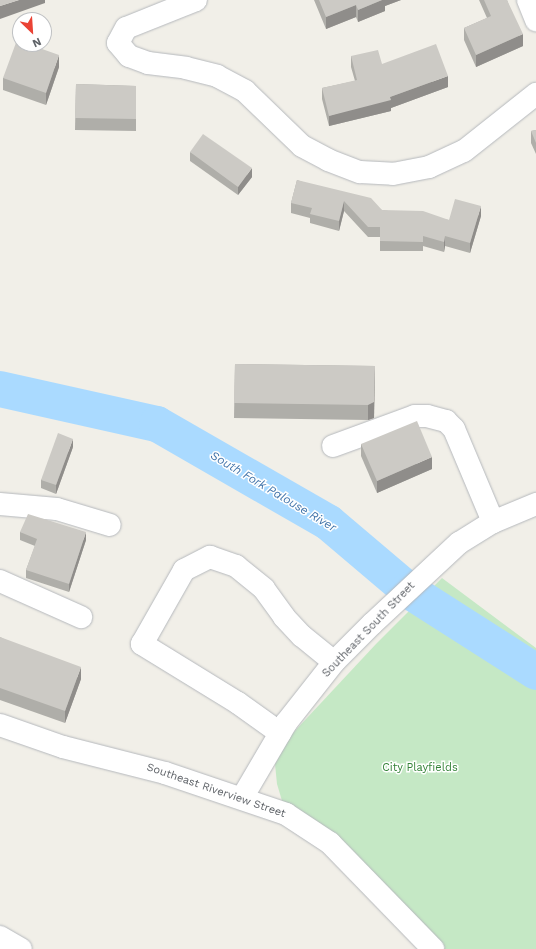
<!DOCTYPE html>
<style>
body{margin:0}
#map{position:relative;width:536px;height:949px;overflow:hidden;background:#f1efe8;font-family:"Work Sans",sans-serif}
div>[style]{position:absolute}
.green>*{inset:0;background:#c5e8c5}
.river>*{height:36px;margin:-18px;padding:0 18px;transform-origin:18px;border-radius:18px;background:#aadaff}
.roads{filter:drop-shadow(0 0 1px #b5b8bc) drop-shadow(0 0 1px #b5b8bc)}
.minor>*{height:22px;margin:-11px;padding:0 11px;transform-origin:11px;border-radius:11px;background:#fff}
.wall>*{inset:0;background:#afaea9}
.shaded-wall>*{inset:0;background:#8f8d8a}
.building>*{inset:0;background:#cccac5}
span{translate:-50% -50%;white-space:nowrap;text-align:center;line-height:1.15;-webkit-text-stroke:3px #fff;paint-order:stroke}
.street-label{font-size:11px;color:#5f6368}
.park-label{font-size:11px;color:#348238}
.water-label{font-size:12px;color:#4174aa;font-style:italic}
.north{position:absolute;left:12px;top:12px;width:40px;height:40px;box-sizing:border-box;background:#fff;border:1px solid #bfc1c3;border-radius:50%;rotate:155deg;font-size:11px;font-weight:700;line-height:16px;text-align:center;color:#5f6368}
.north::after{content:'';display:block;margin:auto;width:14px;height:18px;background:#ea4335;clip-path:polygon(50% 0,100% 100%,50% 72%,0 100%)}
</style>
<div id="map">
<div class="green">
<i style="clip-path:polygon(442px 578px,536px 648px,536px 949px,433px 949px,286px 814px,277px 784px,275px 764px,292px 734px,376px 644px)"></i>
</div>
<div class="river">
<i style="left:0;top:389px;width:161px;rotate:12.6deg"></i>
<i style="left:157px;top:424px;width:198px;rotate:29.9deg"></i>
<i style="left:329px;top:523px;width:104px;rotate:40.3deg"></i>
<i style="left:408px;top:590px;width:152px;rotate:32.6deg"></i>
</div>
<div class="roads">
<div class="minor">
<i style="left:196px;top:0;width:75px;rotate:158.2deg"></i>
<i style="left:126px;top:28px;width:17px;rotate:118deg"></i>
<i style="left:118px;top:43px;width:17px;rotate:50deg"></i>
<i style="left:129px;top:56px;width:20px;rotate:20deg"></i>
<i style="left:148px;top:63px;width:38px;rotate:7deg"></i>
<i style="left:186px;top:68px;width:32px;rotate:14deg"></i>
<i style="left:217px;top:76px;width:32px;rotate:28deg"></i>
<i style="left:245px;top:91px;width:79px;rotate:44deg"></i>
<i style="left:302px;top:146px;width:30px;rotate:28deg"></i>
<i style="left:328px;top:160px;width:34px;rotate:21deg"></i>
<i style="left:360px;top:172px;width:33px;rotate:3deg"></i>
<i style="left:393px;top:174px;width:37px;rotate:-11deg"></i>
<i style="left:429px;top:167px;width:38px;rotate:-25deg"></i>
<i style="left:464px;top:151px;width:92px;rotate:-38.4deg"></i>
<i style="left:528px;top:0;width:22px;rotate:68deg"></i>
<i style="left:333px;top:446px;width:87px;rotate:-20.1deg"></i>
<i style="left:415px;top:416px;width:12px"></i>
<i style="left:427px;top:416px;width:20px;rotate:15deg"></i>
<i style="left:446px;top:421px;width:11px;rotate:45deg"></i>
<i style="left:454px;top:429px;width:101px;rotate:67.2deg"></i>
<i style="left:0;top:504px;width:57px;rotate:5deg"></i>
<i style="left:57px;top:509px;width:55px;rotate:16.8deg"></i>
<i style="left:0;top:581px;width:89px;rotate:24deg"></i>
<i style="left:0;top:725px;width:67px;rotate:19.2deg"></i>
<i style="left:63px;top:747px;width:105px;rotate:14.3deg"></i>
<i style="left:165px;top:773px;width:128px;rotate:18.7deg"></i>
<i style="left:286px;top:814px;width:53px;rotate:33.4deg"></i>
<i style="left:330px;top:843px;width:148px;rotate:45.8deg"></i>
<i style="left:280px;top:733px;width:52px;rotate:-144.5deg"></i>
<i style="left:238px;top:703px;width:113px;rotate:-148.4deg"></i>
<i style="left:142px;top:644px;width:85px;rotate:-60.4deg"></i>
<i style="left:184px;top:570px;width:29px;rotate:-27deg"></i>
<i style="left:210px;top:557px;width:28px;rotate:19deg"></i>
<i style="left:236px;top:566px;width:36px;rotate:39deg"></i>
<i style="left:264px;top:589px;width:34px;rotate:54deg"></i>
<i style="left:284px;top:617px;width:26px;rotate:47deg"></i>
<i style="left:302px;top:636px;width:41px;rotate:39.1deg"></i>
<i style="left:242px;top:798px;width:87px;rotate:-59.6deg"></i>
<i style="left:286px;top:723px;width:78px;rotate:-51.8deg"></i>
<i style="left:334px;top:662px;width:54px;rotate:-45deg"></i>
<i style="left:372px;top:624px;width:119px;rotate:-43deg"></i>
<i style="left:459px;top:543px;width:40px;rotate:-32deg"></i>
<i style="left:493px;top:522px;width:47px;rotate:-22.7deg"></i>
<i style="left:0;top:937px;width:24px;rotate:30deg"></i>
</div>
</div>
<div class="wall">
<i style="clip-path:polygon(314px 0,401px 0,385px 6px,385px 11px,358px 22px,356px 17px,326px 29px)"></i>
<i style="clip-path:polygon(479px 0,507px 0,523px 46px,476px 67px,464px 40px,464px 28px,487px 18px)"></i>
<i style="clip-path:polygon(351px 56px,382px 64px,448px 87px,391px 108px,391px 111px,329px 126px,322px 99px,322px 88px,355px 81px,351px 67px)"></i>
<i style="clip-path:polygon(59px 67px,46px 105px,3px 90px,3px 78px)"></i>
<i style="clip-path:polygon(76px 84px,136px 86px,136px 131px,75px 130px)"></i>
<i style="clip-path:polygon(536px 130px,536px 154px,531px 143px,531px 131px)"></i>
<i style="clip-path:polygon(190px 152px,252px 177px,238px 195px,190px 161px)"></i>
<i style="clip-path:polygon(297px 180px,382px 210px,449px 220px,481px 216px,470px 253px,445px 246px,444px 252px,423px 246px,423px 251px,380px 251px,380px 237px,368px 237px,344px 211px,339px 231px,310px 223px,310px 218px,291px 213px,291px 203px)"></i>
<i style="clip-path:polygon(235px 364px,375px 366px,374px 418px,368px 420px,234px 418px)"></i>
<i style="clip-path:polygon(361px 444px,432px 469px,377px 493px,361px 456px)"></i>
<i style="clip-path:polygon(73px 447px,56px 494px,41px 488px,41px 480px)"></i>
<i style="clip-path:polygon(20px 532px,86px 540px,69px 592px,26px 578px,26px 570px,35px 546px,20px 540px)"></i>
<i style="clip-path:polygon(0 637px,81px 679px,65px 723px,0 700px)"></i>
</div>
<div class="shaded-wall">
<i style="clip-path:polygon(19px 0,45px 0,45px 3px,0 19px,0 6px)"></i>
<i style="clip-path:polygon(382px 0,401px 0,385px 6px,385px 11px,358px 22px,358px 10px)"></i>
<i style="clip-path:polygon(356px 5px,356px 17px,326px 29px,326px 17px)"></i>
<i style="clip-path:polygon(523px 34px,523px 46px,476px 67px,476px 55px)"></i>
<i style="clip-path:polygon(59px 55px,59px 67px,46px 105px,46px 93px)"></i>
<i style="clip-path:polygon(448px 76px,448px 87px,391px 108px,391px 111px,329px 126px,329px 116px,390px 97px)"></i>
<i style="clip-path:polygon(252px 168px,252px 177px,238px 195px,238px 187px)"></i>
<i style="clip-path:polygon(344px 201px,344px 211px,339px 231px,339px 221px)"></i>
<i style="clip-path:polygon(481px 206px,481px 216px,470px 253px,470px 243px)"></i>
<i style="clip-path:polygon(445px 236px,445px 246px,444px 252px,444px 242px)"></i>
<i style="clip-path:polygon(375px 366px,374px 418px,368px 420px,368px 405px)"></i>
<i style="clip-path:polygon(73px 439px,73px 447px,56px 494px,56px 485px)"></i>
<i style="clip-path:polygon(432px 457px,432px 469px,377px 493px,377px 481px)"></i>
<i style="clip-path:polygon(86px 532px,86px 540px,69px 592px,69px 584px)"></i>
<i style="clip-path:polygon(81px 667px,81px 679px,65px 723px,65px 711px)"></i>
</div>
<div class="building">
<i style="clip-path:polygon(0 0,19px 0,0 6px)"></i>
<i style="clip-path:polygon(319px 0,382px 0,358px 10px,356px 5px,326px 17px)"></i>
<i style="clip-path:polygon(484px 0,507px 0,523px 34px,476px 55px,464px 28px,491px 16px)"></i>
<i style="clip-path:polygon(17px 40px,20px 41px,20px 44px,28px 44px,59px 55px,46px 93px,3px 78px)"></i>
<i style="clip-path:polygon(436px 44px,448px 76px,390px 97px,391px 100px,329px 116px,322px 88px,357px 80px,351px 56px,378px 50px,382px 64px)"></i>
<i style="clip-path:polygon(76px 84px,136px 86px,136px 119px,75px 118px)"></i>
<i style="clip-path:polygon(536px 130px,536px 143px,531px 131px)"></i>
<i style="clip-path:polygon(203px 134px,252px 168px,238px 187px,190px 152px)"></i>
<i style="clip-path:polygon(297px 180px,371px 198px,382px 210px,423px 211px,449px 220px,455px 199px,481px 206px,470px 243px,445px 236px,444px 242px,423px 236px,423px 242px,380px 241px,380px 227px,368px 227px,344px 201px,339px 221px,310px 214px,312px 208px,291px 203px)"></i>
<i style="clip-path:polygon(235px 364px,375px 366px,374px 402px,368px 405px,234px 403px)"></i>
<i style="clip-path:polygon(417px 421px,432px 457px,377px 481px,361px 444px)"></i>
<i style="clip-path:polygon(58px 433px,73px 439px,56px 485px,41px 480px)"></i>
<i style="clip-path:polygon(28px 514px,86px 532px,69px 584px,26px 570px,37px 539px,20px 532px)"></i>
<i style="clip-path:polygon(0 637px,81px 667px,65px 711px,0 688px)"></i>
</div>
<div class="street-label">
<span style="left:369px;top:630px;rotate:-46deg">Southeast South Street</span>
<span style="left:216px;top:791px;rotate:19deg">Southeast Riverview Street</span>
</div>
<div class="park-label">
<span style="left:420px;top:768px">City Playfields</span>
</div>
<div class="water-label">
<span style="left:273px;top:492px;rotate:31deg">South Fork Palouse River</span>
</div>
<div class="north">N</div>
</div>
